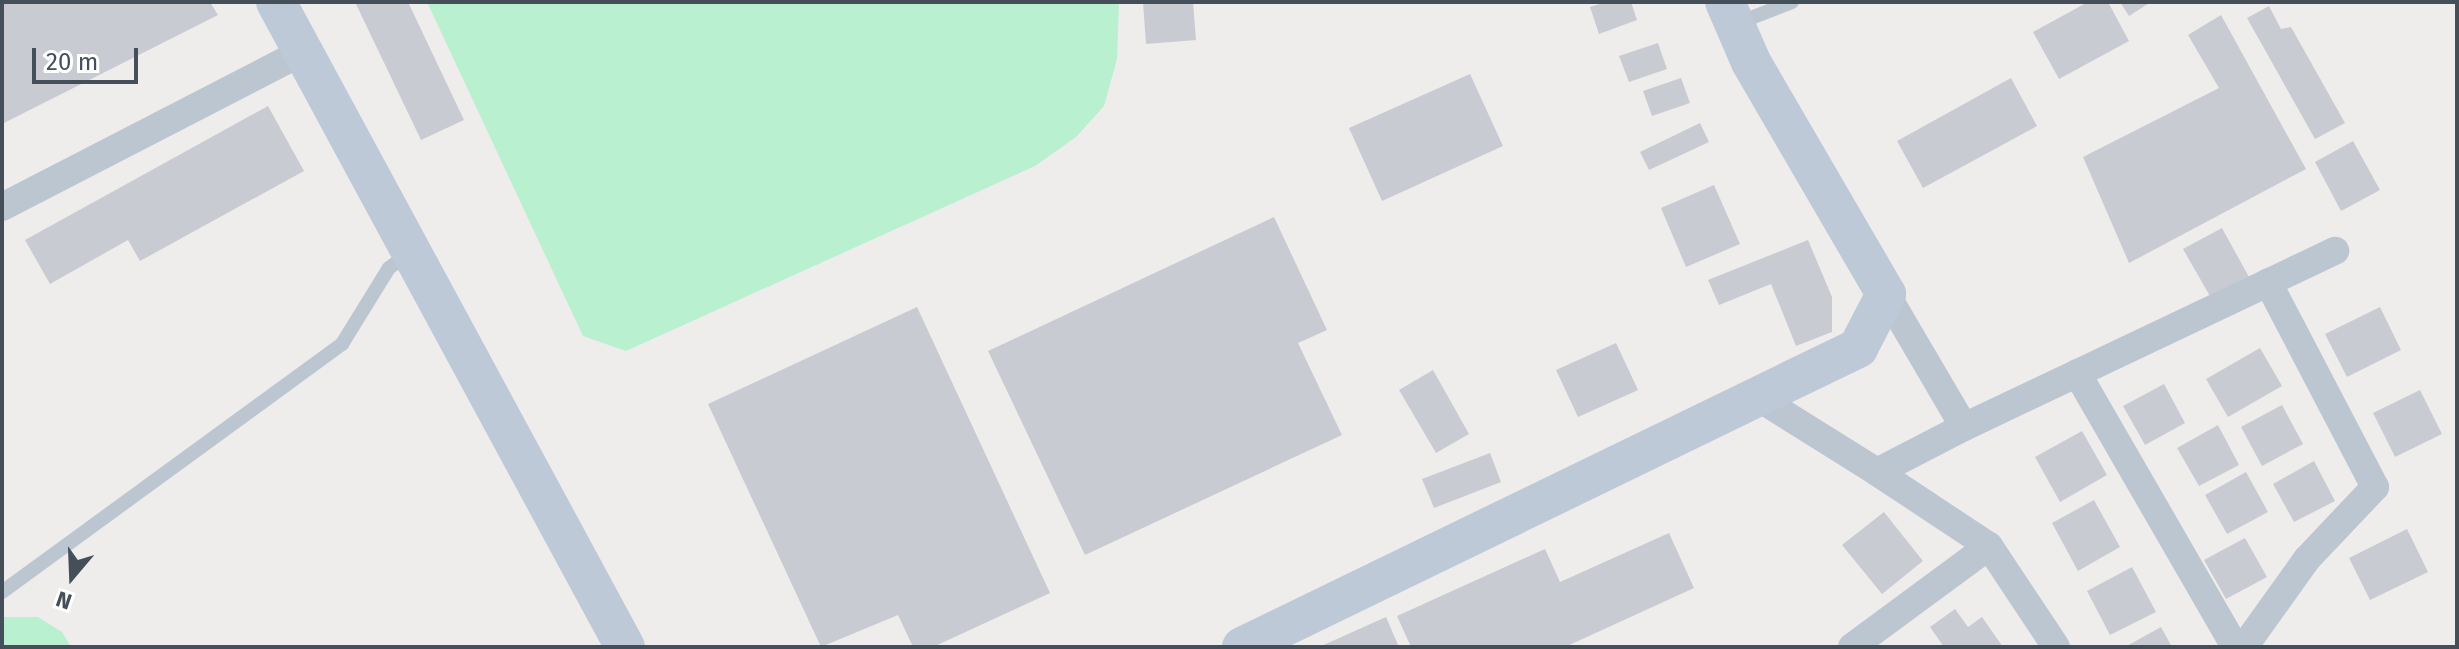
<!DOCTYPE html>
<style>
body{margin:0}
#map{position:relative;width:2459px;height:649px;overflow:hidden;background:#efecec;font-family:"Fira Sans",sans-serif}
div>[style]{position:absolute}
.green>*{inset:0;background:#b8f0d0}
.building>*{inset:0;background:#c9cbd2}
.lane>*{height:14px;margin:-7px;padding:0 7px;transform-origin:7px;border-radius:7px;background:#bcc6d0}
.street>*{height:28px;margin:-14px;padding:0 14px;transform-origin:14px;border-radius:14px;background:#bcc6d0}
.secondary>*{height:40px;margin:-20px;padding:0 20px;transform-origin:20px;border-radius:20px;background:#bec9d7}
span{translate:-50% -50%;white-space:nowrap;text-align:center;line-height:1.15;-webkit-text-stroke:6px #fff;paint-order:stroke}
.frame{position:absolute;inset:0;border:4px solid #444f5a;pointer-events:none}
.north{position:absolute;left:32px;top:537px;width:80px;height:80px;-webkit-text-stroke:6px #fff;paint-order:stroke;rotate:199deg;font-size:22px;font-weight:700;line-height:32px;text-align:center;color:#444f5a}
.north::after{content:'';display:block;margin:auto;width:28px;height:36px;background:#444f5a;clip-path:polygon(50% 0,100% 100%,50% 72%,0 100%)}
.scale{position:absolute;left:32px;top:48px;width:106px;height:36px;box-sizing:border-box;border:4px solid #444f5a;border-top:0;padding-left:10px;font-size:24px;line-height:28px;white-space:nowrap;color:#444f5a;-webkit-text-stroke:6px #fff;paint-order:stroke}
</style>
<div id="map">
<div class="green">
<i style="clip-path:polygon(427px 2px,1119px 2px,1117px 59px,1104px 106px,1076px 137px,1035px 166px,626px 351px,583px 336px)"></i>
<i style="clip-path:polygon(2px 617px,38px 617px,62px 632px,71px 647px,2px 647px)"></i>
</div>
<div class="building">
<i style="clip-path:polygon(2px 2px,210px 2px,218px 15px,2px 124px)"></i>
<i style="clip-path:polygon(355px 2px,408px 2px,464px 120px,421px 140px)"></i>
<i style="clip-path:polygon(1143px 2px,1193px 2px,1196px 40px,1146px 44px)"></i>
<i style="clip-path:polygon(1606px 2px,1631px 2px,1637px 20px,1599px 34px,1590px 7px)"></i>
<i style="clip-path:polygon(2088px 2px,2108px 2px,2129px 41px,2059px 79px,2033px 32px)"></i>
<i style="clip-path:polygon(2120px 2px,2151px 2px,2129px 16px)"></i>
<i style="clip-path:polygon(2269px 6px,2281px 29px,2291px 27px,2345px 123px,2315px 139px,2247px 18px)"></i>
<i style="clip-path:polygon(2221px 15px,2306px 169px,2129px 263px,2083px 157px,2219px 88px,2188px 35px)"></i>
<i style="clip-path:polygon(1658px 43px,1667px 69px,1629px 82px,1619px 56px)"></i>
<i style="clip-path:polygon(1470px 74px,1503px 146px,1382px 201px,1349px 128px)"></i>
<i style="clip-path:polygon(1681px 78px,1690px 103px,1652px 116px,1643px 91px)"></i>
<i style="clip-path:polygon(2011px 78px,2037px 126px,1923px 188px,1897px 141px)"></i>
<i style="clip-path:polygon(268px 106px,304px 171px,140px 261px,128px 240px,50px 284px,25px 240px)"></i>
<i style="clip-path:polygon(1700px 123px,1709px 142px,1649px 170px,1640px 152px)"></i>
<i style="clip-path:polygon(2353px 141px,2380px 190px,2341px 211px,2315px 162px)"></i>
<i style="clip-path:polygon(1714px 185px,1740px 244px,1686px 267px,1661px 208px)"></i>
<i style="clip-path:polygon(1274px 217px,1327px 330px,1298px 343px,1342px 435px,1085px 555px,988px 351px)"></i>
<i style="clip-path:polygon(2222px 228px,2249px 277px,2211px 298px,2183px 249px)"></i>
<i style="clip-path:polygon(1808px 240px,1832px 297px,1832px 332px,1796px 346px,1771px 284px,1719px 305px,1708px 280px)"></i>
<i style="clip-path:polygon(917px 307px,1050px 593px,933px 647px,913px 647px,898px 615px,821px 647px,708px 404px)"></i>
<i style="clip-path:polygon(2380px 307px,2401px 350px,2347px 377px,2325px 334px)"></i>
<i style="clip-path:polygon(1616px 343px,1638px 390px,1578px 417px,1556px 370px)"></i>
<i style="clip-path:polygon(2260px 348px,2282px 386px,2228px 417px,2206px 379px)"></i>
<i style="clip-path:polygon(1433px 370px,1469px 434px,1436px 453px,1399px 390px)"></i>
<i style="clip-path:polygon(2164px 384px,2185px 423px,2145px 445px,2123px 406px)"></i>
<i style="clip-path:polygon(2420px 390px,2442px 434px,2395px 457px,2373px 413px)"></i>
<i style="clip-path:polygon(2282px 405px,2303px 444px,2262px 466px,2241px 427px)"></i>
<i style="clip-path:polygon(2218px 425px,2239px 465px,2199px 486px,2177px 448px)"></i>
<i style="clip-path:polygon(2082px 431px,2107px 475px,2060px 502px,2035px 457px)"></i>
<i style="clip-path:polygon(1490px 453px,1501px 482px,1434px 508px,1422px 479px)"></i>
<i style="clip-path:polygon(2314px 461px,2335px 501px,2294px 522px,2273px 484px)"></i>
<i style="clip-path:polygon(2246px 472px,2268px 512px,2227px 534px,2205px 495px)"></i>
<i style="clip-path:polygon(2094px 500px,2120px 547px,2078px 571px,2052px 523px)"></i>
<i style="clip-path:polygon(1884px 512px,1923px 561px,1882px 594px,1842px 545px)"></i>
<i style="clip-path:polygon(2407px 529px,2428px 572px,2370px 600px,2349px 558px)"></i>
<i style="clip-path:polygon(1669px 533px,1694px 588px,1565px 647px,1411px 647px,1397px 616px,1545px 549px,1560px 582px)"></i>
<i style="clip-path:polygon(2245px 538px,2267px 577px,2226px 599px,2204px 560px)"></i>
<i style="clip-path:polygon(2132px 567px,2156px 612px,2110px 635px,2087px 591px)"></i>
<i style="clip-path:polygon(1955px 609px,1968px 627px,1982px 617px,2003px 647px,1944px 647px,1930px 627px)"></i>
<i style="clip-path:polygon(1386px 617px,1399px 647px,1319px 647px)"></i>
<i style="clip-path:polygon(2161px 627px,2172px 647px,2125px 647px)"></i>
</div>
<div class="lane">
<i style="left:1738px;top:23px;width:58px;rotate:-21.3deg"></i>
<i style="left:2px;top:592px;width:421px;rotate:-36.1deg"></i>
<i style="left:342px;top:344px;width:89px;rotate:-58.3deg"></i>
<i style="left:389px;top:268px;width:26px;rotate:-37deg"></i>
</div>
<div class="street">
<i style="left:2px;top:207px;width:338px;rotate:-27.3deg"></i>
<i style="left:1886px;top:294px;width:154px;rotate:59.6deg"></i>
<i style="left:1964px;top:427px;width:98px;rotate:152.7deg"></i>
<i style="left:1877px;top:472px;width:134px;rotate:33.5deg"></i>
<i style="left:1989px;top:546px;width:121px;rotate:56.4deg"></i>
<i style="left:2077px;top:373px;width:316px;rotate:60deg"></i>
<i style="left:1754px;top:395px;width:145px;rotate:32deg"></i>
<i style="left:1964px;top:427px;width:411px;rotate:-25.4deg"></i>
<i style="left:1852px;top:647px;width:170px;rotate:-36.4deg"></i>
<i style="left:2244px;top:647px;width:108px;rotate:-54.4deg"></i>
<i style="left:2307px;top:559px;width:99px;rotate:-46.6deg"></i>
<i style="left:2375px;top:487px;width:231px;rotate:-117.6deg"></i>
</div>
<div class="secondary">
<i style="left:276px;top:2px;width:733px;rotate:61.58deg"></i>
<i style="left:1242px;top:647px;width:685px;rotate:-25.89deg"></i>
<i style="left:1858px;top:348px;width:61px;rotate:-62.6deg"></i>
<i style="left:1886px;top:294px;width:268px;rotate:-120.2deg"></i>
<i style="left:1751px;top:62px;width:65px;rotate:-113.4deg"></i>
</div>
<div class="frame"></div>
<div class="north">N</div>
<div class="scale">20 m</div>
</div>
